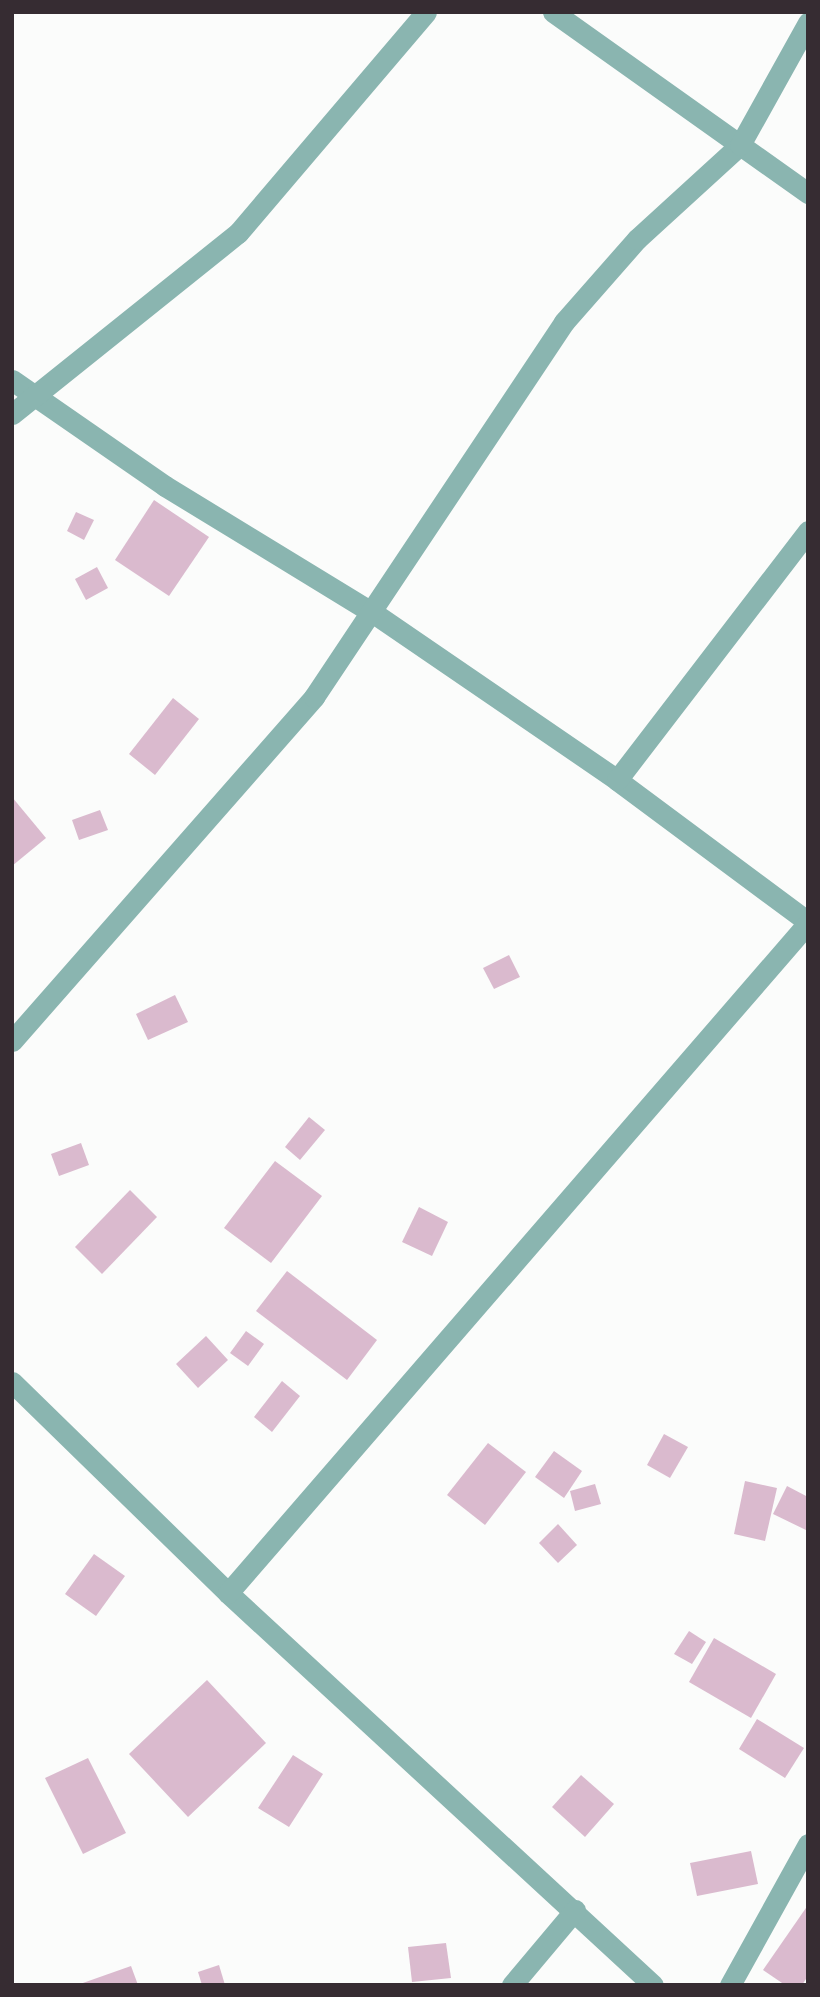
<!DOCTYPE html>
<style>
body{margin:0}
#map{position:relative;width:820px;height:1997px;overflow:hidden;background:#fbfcfb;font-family:"Zilla Slab",serif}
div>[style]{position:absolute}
.building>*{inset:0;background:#dabace}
.minor>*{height:21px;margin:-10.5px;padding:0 10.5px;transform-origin:10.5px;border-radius:10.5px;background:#8ab5b0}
span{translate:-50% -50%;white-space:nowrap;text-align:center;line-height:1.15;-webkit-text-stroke:5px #fff;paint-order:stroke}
.frame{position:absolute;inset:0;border:14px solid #362c32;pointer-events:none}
</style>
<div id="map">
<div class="building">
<i style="clip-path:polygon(154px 500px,209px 537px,169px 596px,115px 560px)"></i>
<i style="clip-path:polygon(76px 512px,94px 520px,84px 540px,67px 531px)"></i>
<i style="clip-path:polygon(97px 567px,108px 588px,86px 600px,75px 579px)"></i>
<i style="clip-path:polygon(173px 698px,199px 719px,155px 775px,129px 754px)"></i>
<i style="clip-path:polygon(12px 797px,46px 838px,12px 866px)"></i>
<i style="clip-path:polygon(100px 810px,108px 830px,79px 840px,72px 820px)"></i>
<i style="clip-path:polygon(509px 955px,520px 977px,494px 989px,483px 968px)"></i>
<i style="clip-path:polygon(175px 995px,188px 1022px,148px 1040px,136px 1014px)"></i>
<i style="clip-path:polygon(309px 1117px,325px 1130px,300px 1160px,285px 1147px)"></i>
<i style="clip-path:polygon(81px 1143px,89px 1165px,59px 1176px,51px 1154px)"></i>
<i style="clip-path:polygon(275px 1161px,322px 1196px,271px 1263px,224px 1228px)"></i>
<i style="clip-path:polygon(130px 1190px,157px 1217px,102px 1274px,75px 1247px)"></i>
<i style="clip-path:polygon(419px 1207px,448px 1222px,432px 1256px,402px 1242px)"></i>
<i style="clip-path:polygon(287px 1271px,377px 1340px,347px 1380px,256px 1311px)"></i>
<i style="clip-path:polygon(246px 1331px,264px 1344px,248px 1366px,230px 1353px)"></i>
<i style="clip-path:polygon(206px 1336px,228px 1360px,198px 1388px,176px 1364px)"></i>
<i style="clip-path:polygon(282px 1381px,300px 1396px,272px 1432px,254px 1417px)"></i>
<i style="clip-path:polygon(664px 1434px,688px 1447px,670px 1478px,647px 1465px)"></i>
<i style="clip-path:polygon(488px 1443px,526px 1472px,485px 1525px,447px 1495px)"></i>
<i style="clip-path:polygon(554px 1451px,582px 1471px,564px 1498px,535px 1477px)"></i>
<i style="clip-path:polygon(745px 1481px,777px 1488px,765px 1541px,734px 1534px)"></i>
<i style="clip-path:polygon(595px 1484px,601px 1504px,575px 1511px,570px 1491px)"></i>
<i style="clip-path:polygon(787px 1486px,808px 1497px,808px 1531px,773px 1514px)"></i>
<i style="clip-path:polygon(558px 1524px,577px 1545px,558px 1563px,539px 1543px)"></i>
<i style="clip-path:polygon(94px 1554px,125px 1576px,96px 1616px,65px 1594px)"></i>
<i style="clip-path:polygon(689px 1631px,706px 1642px,692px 1664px,674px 1654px)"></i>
<i style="clip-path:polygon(714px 1638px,776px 1674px,751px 1718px,689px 1682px)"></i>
<i style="clip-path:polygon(207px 1680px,266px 1743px,188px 1817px,129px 1754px)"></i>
<i style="clip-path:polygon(757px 1719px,804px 1748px,785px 1778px,739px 1749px)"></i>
<i style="clip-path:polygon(293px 1755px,323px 1774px,289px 1827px,258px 1808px)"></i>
<i style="clip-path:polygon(88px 1758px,126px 1833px,83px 1854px,45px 1778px)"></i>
<i style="clip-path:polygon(581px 1775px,614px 1804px,585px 1837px,552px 1807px)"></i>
<i style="clip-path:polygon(751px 1851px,758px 1884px,697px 1896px,690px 1863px)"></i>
<i style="clip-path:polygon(808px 1905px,808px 1976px,802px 1985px,785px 1985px,763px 1970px)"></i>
<i style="clip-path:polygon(446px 1943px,451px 1978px,412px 1982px,408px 1947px)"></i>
<i style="clip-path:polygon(219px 1965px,225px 1985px,202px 1985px,198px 1972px)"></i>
<i style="clip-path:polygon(131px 1966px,138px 1985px,80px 1985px,80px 1984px)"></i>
</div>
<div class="minor">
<i style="left:553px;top:12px;width:313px;rotate:35.4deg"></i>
<i style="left:12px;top:380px;width:186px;rotate:34.7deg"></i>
<i style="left:165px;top:486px;width:246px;rotate:31.4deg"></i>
<i style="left:375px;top:614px;width:293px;rotate:34.4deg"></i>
<i style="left:617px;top:780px;width:238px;rotate:36.6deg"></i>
<i style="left:12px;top:414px;width:290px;rotate:-38.7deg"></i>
<i style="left:238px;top:233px;width:290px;rotate:-49.6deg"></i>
<i style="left:617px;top:780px;width:314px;rotate:-52.5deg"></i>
<i style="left:12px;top:1041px;width:458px;rotate:-48.7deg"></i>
<i style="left:314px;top:697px;width:451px;rotate:-56.3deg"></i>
<i style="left:564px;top:322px;width:111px;rotate:-48.7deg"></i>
<i style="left:637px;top:239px;width:139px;rotate:-42.4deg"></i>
<i style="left:740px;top:145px;width:140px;rotate:-60.9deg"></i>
<i style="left:12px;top:1382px;width:302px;rotate:44.3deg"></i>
<i style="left:228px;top:1593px;width:578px;rotate:42.69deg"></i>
<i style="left:228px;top:1593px;width:886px;rotate:-49.12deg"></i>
<i style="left:512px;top:1985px;width:98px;rotate:-50deg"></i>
<i style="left:730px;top:1985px;width:161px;rotate:-61deg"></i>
</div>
<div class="frame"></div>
</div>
